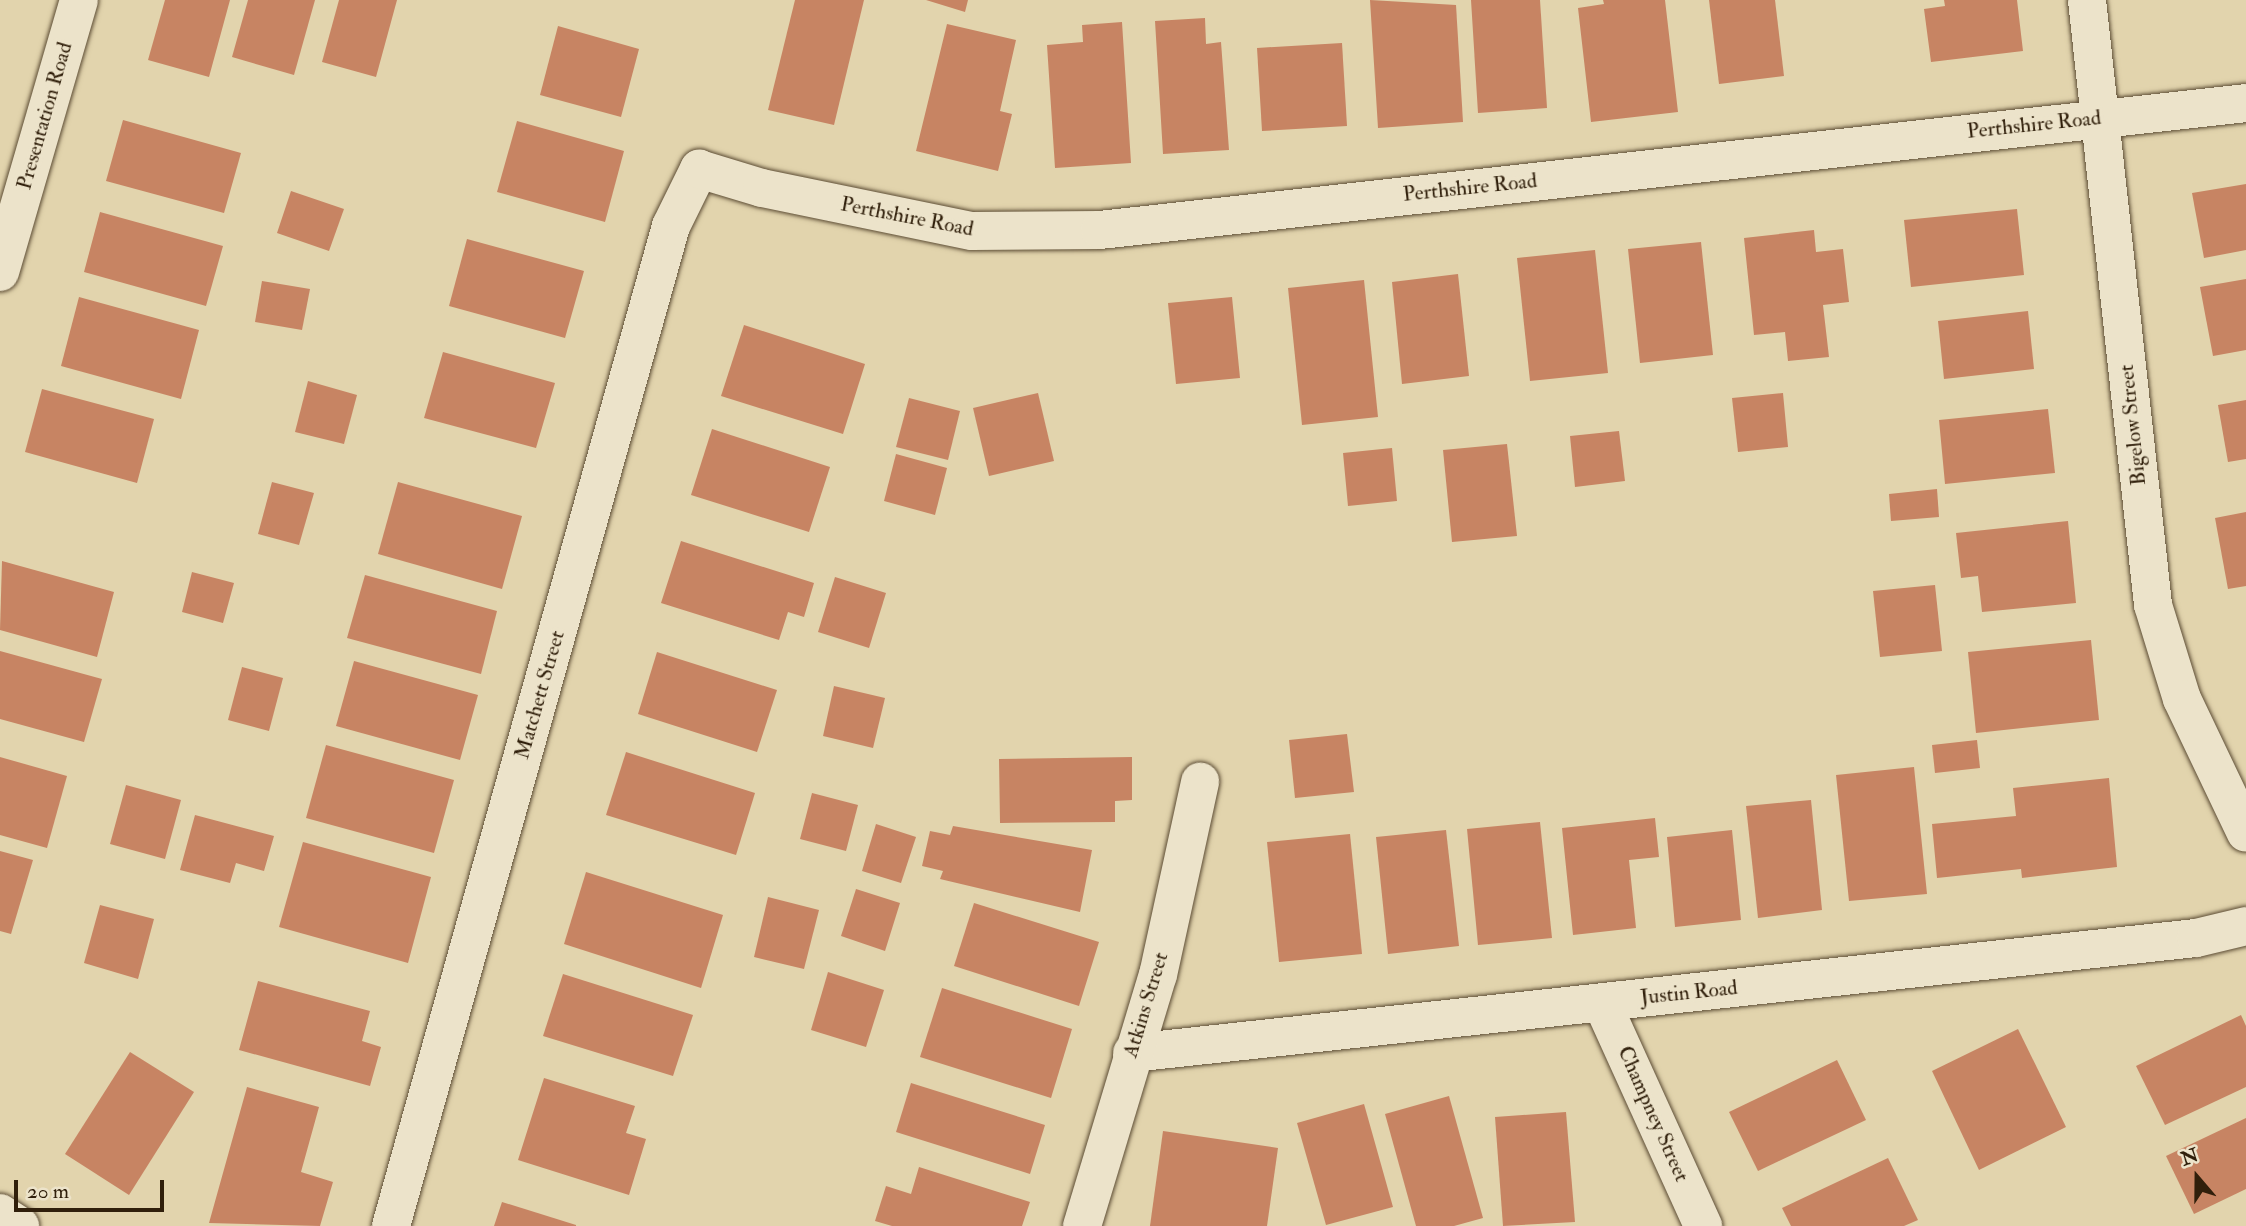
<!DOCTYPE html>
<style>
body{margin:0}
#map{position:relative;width:2246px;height:1226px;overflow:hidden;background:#e2d4ad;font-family:"IM FELL Double Pica",serif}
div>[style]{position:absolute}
.building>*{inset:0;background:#c78463}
.roads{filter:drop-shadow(0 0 2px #5c4c34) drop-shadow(0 0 2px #5c4c34)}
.minor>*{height:38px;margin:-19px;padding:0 19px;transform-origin:19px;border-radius:19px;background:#ece3ca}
span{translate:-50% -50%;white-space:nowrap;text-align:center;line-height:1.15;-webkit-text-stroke:7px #ece3ca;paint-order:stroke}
.street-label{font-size:21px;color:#301f0b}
.north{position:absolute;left:2162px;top:1142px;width:70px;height:70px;-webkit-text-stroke:5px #ece3ca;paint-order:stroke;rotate:340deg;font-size:19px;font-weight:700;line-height:28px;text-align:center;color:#301f0b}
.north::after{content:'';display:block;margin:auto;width:24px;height:32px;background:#301f0b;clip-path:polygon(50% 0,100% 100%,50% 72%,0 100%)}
.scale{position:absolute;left:14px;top:1180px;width:150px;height:32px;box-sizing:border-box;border:4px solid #301f0b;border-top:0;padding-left:9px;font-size:21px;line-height:24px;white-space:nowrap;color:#301f0b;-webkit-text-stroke:5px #ece3ca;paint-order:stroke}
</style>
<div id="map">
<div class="building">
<i style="clip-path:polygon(165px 0,230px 0,209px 77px,148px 60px)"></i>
<i style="clip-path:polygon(248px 0,315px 0,294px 75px,232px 57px)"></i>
<i style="clip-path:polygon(339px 0,397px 0,376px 77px,322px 62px)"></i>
<i style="clip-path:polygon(795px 0,864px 0,834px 125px,768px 110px)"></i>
<i style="clip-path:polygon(926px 0,968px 0,965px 12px)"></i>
<i style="clip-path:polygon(1370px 0,1456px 5px,1463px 122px,1378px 128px)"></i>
<i style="clip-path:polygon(1471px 0,1540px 0,1547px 108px,1478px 113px)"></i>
<i style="clip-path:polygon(1603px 0,1665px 0,1678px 112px,1591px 122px,1578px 8px,1604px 4px)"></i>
<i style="clip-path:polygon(1709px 0,1775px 0,1784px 76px,1719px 84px)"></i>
<i style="clip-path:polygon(1944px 0,2017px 0,2023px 51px,1931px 62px,1924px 9px,1945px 6px)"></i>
<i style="clip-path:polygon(1205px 18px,1206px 44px,1221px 42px,1229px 150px,1163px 154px,1155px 21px)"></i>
<i style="clip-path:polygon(1122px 22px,1131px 163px,1055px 168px,1047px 45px,1083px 42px,1082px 25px)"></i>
<i style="clip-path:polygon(947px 24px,1016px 40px,1000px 111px,1012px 114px,998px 171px,916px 151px)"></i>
<i style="clip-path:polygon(558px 26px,639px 49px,621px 117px,540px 95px)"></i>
<i style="clip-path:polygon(1342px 43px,1347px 126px,1262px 131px,1257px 48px)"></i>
<i style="clip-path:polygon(123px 120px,241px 153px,224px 213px,106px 181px)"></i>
<i style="clip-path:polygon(517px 121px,624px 151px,605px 222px,497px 192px)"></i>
<i style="clip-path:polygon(2246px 184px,2246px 250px,2204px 258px,2192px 193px)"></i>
<i style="clip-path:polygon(291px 191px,344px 209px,329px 251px,277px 233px)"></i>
<i style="clip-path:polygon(2017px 209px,2024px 275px,1911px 287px,1904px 220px)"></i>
<i style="clip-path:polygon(100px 212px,223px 246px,206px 306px,84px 272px)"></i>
<i style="clip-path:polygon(1814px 230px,1816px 252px,1843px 249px,1849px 302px,1823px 305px,1829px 357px,1788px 361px,1785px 332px,1754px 335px,1744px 238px)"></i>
<i style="clip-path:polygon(467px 239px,584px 271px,565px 338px,449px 306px)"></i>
<i style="clip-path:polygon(1701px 242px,1713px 355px,1640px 363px,1628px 249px)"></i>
<i style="clip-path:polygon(1595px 250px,1608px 373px,1530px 381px,1517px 258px)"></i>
<i style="clip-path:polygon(1458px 274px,1469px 376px,1402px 384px,1392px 282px)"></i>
<i style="clip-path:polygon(2246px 279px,2246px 350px,2213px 356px,2200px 287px)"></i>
<i style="clip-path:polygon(1364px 280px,1378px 417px,1302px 425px,1288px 288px)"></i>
<i style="clip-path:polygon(262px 281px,310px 289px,302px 330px,255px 322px)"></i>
<i style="clip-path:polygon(79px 297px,199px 330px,181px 399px,61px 366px)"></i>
<i style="clip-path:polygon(1232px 297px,1240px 378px,1176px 384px,1168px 303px)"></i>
<i style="clip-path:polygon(2028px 311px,2034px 369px,1944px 379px,1938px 321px)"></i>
<i style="clip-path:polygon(744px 325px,865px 364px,843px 434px,721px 396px)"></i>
<i style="clip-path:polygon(443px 352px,555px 383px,536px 448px,424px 418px)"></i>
<i style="clip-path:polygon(308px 381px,357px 395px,344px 444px,295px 432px)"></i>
<i style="clip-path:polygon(42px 389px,154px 419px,137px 483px,25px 452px)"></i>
<i style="clip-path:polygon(1038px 393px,1054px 461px,989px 476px,973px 408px)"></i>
<i style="clip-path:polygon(1783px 393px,1788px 447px,1738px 452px,1732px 398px)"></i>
<i style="clip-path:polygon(909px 398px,960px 411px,948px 460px,896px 447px)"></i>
<i style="clip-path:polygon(2246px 400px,2246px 459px,2228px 462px,2218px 405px)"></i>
<i style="clip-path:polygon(2048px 409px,2055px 473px,1945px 484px,1939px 420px)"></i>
<i style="clip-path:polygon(712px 429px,830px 467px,809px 532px,691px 495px)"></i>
<i style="clip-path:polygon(1619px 431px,1625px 481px,1575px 487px,1570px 436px)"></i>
<i style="clip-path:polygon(1507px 444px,1517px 536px,1452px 542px,1443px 450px)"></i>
<i style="clip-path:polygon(1392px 448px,1397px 501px,1348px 506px,1343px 453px)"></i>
<i style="clip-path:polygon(896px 454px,947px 468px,935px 515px,884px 501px)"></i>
<i style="clip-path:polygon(272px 482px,314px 493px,299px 545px,258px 534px)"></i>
<i style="clip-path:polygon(398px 482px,522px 516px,502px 589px,378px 554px)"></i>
<i style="clip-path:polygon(1937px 489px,1939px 517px,1891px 521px,1889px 494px)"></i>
<i style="clip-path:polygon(2246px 512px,2246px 586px,2228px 589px,2215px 518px)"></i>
<i style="clip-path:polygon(2068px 521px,2076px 603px,1982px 612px,1978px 576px,1961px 578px,1956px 533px)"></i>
<i style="clip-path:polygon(681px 541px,814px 583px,804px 617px,788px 612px,779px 640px,661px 603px)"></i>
<i style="clip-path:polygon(2px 561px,114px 592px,97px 657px,0 630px)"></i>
<i style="clip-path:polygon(192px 572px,234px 583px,223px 623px,182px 612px)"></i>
<i style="clip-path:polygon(365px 575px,497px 611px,481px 674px,347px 638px)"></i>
<i style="clip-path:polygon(835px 577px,886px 593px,869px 648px,818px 632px)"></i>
<i style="clip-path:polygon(1935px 585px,1942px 651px,1880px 657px,1873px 591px)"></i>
<i style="clip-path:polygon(2091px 640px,2099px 720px,1976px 733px,1968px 652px)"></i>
<i style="clip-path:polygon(0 651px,102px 679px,84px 742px,0 719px)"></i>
<i style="clip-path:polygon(657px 652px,777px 690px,757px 752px,638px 714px)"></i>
<i style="clip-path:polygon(354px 661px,478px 695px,460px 760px,336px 726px)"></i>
<i style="clip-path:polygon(242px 667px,283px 678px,269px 731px,228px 720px)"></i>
<i style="clip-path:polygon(834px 686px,885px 698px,873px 748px,823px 736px)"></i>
<i style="clip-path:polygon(1347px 734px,1354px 792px,1295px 798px,1289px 740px)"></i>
<i style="clip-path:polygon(1977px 740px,1980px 768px,1935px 773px,1932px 745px)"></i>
<i style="clip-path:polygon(326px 745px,454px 780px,434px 853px,306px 818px)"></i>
<i style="clip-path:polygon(626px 752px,755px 793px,736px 855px,606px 815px)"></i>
<i style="clip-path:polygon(0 757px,67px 776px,47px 848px,0 835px)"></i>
<i style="clip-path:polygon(1132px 757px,1132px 800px,1115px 801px,1115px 822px,1000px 823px,999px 759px)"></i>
<i style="clip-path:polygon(1914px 767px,1927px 894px,1849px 901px,1836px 775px)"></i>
<i style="clip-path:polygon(2109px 778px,2117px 867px,2022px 878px,2021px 869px,1937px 878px,1932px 824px,2016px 816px,2013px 788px)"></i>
<i style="clip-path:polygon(126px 785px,181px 800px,165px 859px,110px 844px)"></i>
<i style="clip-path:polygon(812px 793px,858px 805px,846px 851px,800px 839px)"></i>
<i style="clip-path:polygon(1811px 800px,1822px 910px,1758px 918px,1746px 806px)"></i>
<i style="clip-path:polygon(195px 815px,274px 836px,264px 871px,236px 863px,230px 883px,180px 870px)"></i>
<i style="clip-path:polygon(1655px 818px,1659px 857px,1629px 860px,1636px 928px,1573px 935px,1562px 828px)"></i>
<i style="clip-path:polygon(1540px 822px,1552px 938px,1478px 945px,1467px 829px)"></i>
<i style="clip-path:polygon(876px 824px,916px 837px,901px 883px,862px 871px)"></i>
<i style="clip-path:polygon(953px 826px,1092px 850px,1080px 912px,940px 879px,943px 871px,922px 866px,930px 831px,950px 835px)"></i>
<i style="clip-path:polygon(1446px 830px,1459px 946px,1388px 954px,1376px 837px)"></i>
<i style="clip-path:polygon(1732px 830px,1741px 920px,1675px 927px,1667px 837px)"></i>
<i style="clip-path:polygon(1350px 834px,1362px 954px,1279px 962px,1267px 842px)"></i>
<i style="clip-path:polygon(303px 842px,431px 877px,408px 963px,279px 927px)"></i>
<i style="clip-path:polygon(0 851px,33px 860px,11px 934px,0 931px)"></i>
<i style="clip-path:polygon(586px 872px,723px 915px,701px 988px,564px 944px)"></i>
<i style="clip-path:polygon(856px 889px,900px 903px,885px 951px,841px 936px)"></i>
<i style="clip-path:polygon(768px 897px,819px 910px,804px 969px,754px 957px)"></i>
<i style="clip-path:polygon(974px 903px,1099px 942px,1079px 1006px,954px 966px)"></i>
<i style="clip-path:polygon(100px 905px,154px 919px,138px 979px,84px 963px)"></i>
<i style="clip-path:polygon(828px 972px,884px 990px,866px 1047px,811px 1030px)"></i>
<i style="clip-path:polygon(563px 974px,693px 1015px,673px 1076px,543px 1036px)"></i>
<i style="clip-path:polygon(258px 981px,370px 1011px,362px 1041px,381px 1047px,370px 1086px,239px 1050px)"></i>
<i style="clip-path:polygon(942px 988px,1072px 1029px,1051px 1098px,920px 1057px)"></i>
<i style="clip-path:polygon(2241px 1015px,2246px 1026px,2246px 1087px,2165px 1125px,2136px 1066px)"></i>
<i style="clip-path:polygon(2018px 1029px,2066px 1127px,1979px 1170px,1932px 1071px)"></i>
<i style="clip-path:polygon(130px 1052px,194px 1092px,129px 1195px,65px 1154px)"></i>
<i style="clip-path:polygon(1837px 1060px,1866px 1120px,1758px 1171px,1729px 1112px)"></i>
<i style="clip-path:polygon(544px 1078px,635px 1106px,626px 1133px,646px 1139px,629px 1195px,518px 1160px)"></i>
<i style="clip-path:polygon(911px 1083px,1045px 1125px,1030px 1174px,896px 1132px)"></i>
<i style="clip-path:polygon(247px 1087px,319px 1107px,301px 1172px,333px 1182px,320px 1226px,209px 1223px)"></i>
<i style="clip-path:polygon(1449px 1096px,1483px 1218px,1454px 1226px,1416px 1226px,1385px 1114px)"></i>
<i style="clip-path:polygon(1364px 1104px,1393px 1207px,1326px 1225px,1297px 1123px)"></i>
<i style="clip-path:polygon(1566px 1112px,1575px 1222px,1503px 1226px,1495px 1117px)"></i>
<i style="clip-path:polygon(2246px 1118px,2246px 1189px,2194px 1214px,2166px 1156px)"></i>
<i style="clip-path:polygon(1163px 1131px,1278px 1148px,1267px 1226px,1150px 1226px)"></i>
<i style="clip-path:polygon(1888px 1158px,1918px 1220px,1904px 1226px,1791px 1226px,1782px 1208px)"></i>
<i style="clip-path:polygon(919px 1167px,1030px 1202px,1022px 1226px,892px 1226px,875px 1221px,886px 1186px,911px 1194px)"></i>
<i style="clip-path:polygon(502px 1202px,576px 1225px,576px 1226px,494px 1226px)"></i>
</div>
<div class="roads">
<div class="minor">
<i style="left:2087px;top:0;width:609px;rotate:83.77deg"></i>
<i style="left:2153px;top:605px;width:98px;rotate:72.9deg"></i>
<i style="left:2182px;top:699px;width:148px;rotate:64.5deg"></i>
<i style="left:0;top:272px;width:283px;rotate:-73.8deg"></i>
<i style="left:1602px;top:1003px;width:245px;rotate:65.6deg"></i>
<i style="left:1132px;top:1053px;width:1070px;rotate:-6.17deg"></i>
<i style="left:2196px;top:938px;width:51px;rotate:-13.5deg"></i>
<i style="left:0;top:1213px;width:24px;rotate:33deg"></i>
<i style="left:391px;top:1226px;width:1038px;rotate:-74.36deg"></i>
<i style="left:671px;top:226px;width:64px;rotate:-63.8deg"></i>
<i style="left:699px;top:169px;width:66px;rotate:16.8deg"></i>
<i style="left:762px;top:188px;width:214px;rotate:11.6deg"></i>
<i style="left:972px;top:231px;width:128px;rotate:-0.4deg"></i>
<i style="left:1100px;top:230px;width:1153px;rotate:-6.32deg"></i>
<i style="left:1082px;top:1226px;width:262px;rotate:-73.2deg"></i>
<i style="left:1158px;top:975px;width:198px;rotate:-77.7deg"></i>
</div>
</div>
<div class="street-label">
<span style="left:45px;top:116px;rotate:-74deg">Presentation Road</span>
<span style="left:2034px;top:125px;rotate:-6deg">Perthshire Road</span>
<span style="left:1470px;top:188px;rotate:-6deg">Perthshire Road</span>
<span style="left:907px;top:217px;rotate:11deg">Perthshire Road</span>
<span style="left:2133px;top:425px;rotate:-96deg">Bigelow Street</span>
<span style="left:540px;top:695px;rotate:-74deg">Matchett Street</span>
<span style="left:1689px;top:993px;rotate:-6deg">Justin Road</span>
<span style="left:1146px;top:1005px;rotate:-73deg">Atkins Street</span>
<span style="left:1653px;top:1114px;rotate:66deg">Champney Street</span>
</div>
<div class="north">N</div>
<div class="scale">20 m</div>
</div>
